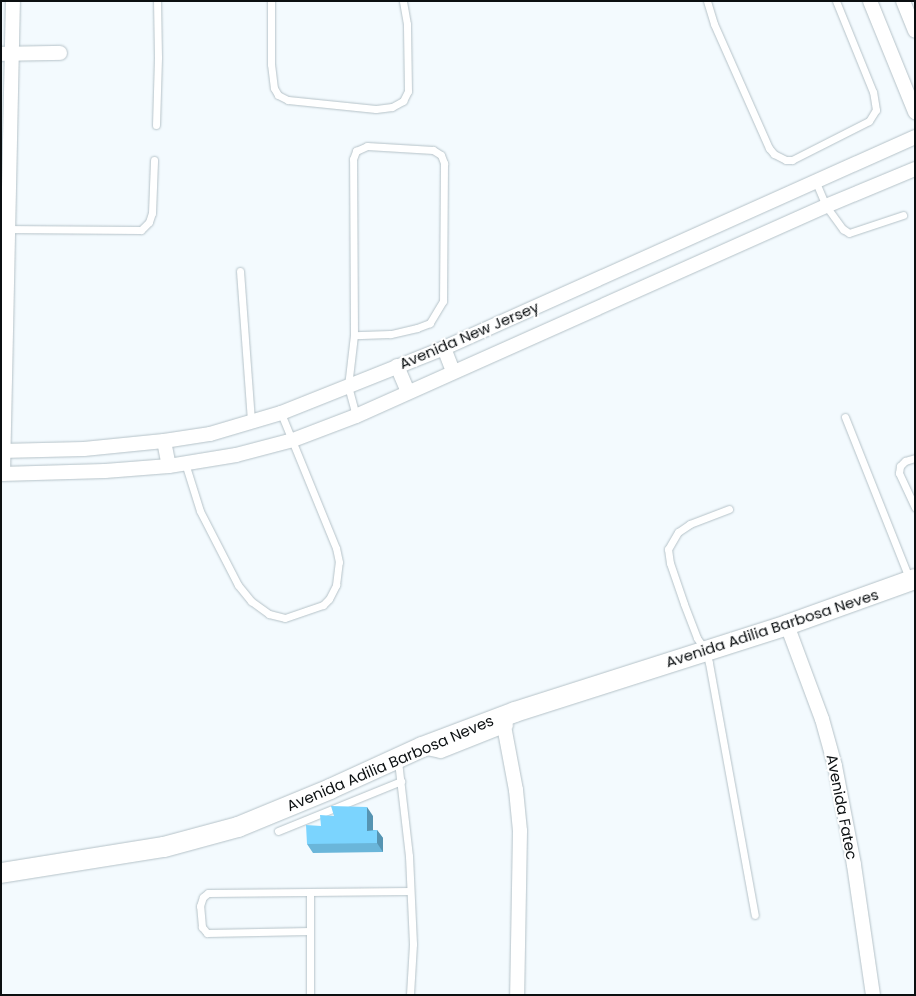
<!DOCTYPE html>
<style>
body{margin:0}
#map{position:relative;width:916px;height:996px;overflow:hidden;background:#f3fafe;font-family:Poppins,sans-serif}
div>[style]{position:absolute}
.roads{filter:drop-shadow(0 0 1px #b5c2c8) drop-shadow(0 0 1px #b5c2c8)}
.lane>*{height:7px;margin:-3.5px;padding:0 3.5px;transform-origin:3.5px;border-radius:3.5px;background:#fff}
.street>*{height:14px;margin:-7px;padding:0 7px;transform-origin:7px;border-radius:7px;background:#fff}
.secondary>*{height:20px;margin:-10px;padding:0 10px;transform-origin:10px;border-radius:10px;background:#fff}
.wall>*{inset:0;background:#6ab6da}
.shaded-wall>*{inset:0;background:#5694b2}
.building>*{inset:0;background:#7bd4fe}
span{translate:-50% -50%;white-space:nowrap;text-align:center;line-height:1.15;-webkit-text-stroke:4px #fff;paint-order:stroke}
.street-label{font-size:15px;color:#0b0f11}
.frame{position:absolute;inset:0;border:2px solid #0b0f11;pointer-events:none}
</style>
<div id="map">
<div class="roads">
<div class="lane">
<i style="left:271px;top:1px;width:63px;rotate:90deg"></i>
<i style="left:271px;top:64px;width:24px;rotate:83deg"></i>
<i style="left:274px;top:88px;width:8px;rotate:60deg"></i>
<i style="left:278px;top:95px;width:11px;rotate:27deg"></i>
<i style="left:288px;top:100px;width:88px;rotate:5.8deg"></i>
<i style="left:376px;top:109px;width:16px;rotate:-7deg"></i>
<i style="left:392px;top:107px;width:13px;rotate:-29deg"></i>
<i style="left:403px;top:101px;width:11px;rotate:-63deg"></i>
<i style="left:408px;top:91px;width:67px;rotate:-90.9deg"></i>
<i style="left:407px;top:24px;width:23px;rotate:-100deg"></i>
<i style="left:707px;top:1px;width:24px;rotate:73deg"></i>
<i style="left:714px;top:24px;width:136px;rotate:66.1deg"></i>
<i style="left:769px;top:148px;width:8px;rotate:50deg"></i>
<i style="left:774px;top:154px;width:13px;rotate:27deg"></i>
<i style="left:786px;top:160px;width:6px"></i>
<i style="left:792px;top:160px;width:86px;rotate:-26.9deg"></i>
<i style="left:869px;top:121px;width:13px;rotate:-58deg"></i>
<i style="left:876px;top:110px;width:18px;rotate:-99deg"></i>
<i style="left:873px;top:92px;width:98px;rotate:-112.1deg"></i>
<i style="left:156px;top:125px;width:68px;rotate:-88.3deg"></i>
<i style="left:158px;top:57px;width:56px;rotate:-91deg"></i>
<i style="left:815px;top:180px;width:28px;rotate:67deg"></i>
<i style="left:826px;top:206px;width:29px;rotate:54deg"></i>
<i style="left:843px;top:229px;width:7px;rotate:34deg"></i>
<i style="left:849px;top:233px;width:57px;rotate:-18.4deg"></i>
<i style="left:1px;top:229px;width:140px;rotate:0.4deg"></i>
<i style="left:141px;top:230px;width:11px;rotate:-45deg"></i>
<i style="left:149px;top:222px;width:9px;rotate:-72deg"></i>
<i style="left:152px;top:213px;width:53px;rotate:-87.8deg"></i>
<i style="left:240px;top:271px;width:150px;rotate:85.8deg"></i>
<i style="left:354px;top:335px;width:176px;rotate:-90.3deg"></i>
<i style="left:353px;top:159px;width:9px;rotate:-69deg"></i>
<i style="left:356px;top:151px;width:12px;rotate:-24deg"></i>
<i style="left:367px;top:146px;width:66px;rotate:3.5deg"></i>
<i style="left:433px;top:150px;width:9px;rotate:32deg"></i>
<i style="left:441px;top:155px;width:9px;rotate:69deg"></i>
<i style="left:444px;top:163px;width:138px;rotate:90.4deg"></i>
<i style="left:443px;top:301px;width:26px;rotate:121deg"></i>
<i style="left:430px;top:323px;width:14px;rotate:159deg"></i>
<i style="left:417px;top:328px;width:28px;rotate:167deg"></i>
<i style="left:390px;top:334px;width:36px;rotate:178deg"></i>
<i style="left:354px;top:335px;width:51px;rotate:96.7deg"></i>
<i style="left:348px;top:386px;width:31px;rotate:75deg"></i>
<i style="left:845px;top:417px;width:175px;rotate:68.3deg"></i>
<i style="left:915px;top:458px;width:10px;rotate:163deg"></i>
<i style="left:905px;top:461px;width:7px;rotate:135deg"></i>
<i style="left:900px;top:466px;width:7px;rotate:98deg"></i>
<i style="left:899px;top:473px;width:38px;rotate:65deg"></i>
<i style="left:185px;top:463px;width:50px;rotate:72.6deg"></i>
<i style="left:200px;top:511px;width:83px;rotate:62.8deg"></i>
<i style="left:238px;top:585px;width:21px;rotate:51deg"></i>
<i style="left:251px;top:601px;width:22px;rotate:36deg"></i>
<i style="left:269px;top:614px;width:16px;rotate:14deg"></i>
<i style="left:285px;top:618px;width:40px;rotate:-18.9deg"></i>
<i style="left:323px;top:605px;width:8px;rotate:-45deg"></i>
<i style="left:329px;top:599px;width:16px;rotate:-63deg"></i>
<i style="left:336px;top:585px;width:23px;rotate:-83deg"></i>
<i style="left:339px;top:562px;width:14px;rotate:-102deg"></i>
<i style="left:336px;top:548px;width:146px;rotate:-112.2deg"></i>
<i style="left:729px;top:509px;width:42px;rotate:159deg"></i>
<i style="left:690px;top:524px;width:14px;rotate:146deg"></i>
<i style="left:678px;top:532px;width:20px;rotate:120deg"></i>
<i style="left:668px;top:549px;width:14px;rotate:82deg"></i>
<i style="left:670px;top:563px;width:43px;rotate:71.1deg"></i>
<i style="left:684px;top:604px;width:36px;rotate:69deg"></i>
<i style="left:697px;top:638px;width:16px;rotate:55deg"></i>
<i style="left:706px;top:651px;width:12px;rotate:76deg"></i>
<i style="left:709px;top:663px;width:256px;rotate:79.7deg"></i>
<i style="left:398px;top:761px;width:96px;rotate:83.4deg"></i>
<i style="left:409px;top:856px;width:88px;rotate:87.4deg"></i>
<i style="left:413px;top:944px;width:51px;rotate:93.4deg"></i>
<i style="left:278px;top:831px;width:133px;rotate:-22.1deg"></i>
<i style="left:310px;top:931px;width:103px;rotate:178.9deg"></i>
<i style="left:207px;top:933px;width:8px;rotate:-130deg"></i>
<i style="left:202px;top:927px;width:21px;rotate:-95deg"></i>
<i style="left:200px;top:906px;width:9px;rotate:-72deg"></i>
<i style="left:203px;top:897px;width:6px;rotate:-39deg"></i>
<i style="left:208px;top:893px;width:202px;rotate:-0.6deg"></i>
<i style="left:310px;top:995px;width:103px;rotate:-90deg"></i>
</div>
<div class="street">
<i style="left:870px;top:1px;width:120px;rotate:67.9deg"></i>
<i style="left:903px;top:1px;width:32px;rotate:68deg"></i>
<i style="left:1px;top:54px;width:59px;rotate:-1deg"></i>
<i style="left:444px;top:348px;width:25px;rotate:69deg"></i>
<i style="left:397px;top:366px;width:28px;rotate:67deg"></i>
<i style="left:164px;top:441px;width:25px;rotate:79deg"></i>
<i style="left:1px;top:451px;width:83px;rotate:-1.4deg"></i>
<i style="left:84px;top:449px;width:80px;rotate:-5.7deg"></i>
<i style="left:164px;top:441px;width:47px;rotate:-8.7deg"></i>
<i style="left:210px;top:434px;width:74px;rotate:-16.5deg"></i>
<i style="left:281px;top:413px;width:175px;rotate:-21.7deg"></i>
<i style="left:444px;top:348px;width:516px;rotate:-24.13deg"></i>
<i style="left:1px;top:474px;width:104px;rotate:-1.7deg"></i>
<i style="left:105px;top:471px;width:64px;rotate:-4.5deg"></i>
<i style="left:169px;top:466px;width:68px;rotate:-9.3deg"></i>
<i style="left:236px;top:455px;width:59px;rotate:-14.7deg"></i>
<i style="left:293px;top:440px;width:67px;rotate:-20.9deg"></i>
<i style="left:356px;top:416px;width:515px;rotate:-24.08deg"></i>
<i style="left:826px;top:206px;width:96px;rotate:-22.6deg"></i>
<i style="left:3px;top:474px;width:473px;rotate:-88.8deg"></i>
<i style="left:787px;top:625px;width:100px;rotate:69.6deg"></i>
<i style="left:822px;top:719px;width:49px;rotate:74.5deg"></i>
<i style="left:835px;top:766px;width:101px;rotate:79.1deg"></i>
<i style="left:854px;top:865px;width:131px;rotate:81.7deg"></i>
<i style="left:504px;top:726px;width:65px;rotate:79.4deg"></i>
<i style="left:516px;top:790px;width:41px;rotate:84.4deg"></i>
<i style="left:520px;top:831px;width:164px;rotate:91deg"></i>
<i style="left:422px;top:747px;width:19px;rotate:12deg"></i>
<i style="left:441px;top:751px;width:70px;rotate:-21.8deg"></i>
</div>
<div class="secondary">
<i style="left:1px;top:873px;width:165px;rotate:-9.1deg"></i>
<i style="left:164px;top:847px;width:77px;rotate:-15.1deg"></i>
<i style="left:238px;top:827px;width:100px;rotate:-22.4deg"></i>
<i style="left:330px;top:789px;width:101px;rotate:-24.5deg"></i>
<i style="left:422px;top:747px;width:99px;rotate:-20.6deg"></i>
<i style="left:515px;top:712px;width:286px;rotate:-17.7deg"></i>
<i style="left:787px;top:625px;width:136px;rotate:-19.8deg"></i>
</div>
</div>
<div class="wall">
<i style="clip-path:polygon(334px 816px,373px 816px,373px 830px,377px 830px,383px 838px,383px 852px,313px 853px,307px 844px,321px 826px)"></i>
</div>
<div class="shaded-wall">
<i style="clip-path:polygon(367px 807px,373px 816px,373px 840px,367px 831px)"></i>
<i style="clip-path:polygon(377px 830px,383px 838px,383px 852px,377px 843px)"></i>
</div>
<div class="building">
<i style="clip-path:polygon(331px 806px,367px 807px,367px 831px,377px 830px,377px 843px,307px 844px,306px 825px,321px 826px,320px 815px,334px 816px)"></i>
</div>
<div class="street-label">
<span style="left:469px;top:335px;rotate:-23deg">Avenida New Jersey</span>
<span style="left:772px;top:628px;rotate:-18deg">Avenida Adilia Barbosa Neves</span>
<span style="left:390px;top:763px;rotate:-23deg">Avenida Adilia Barbosa Neves</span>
<span style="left:842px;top:807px;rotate:79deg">Avenida Fatec</span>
</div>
<div class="frame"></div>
</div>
